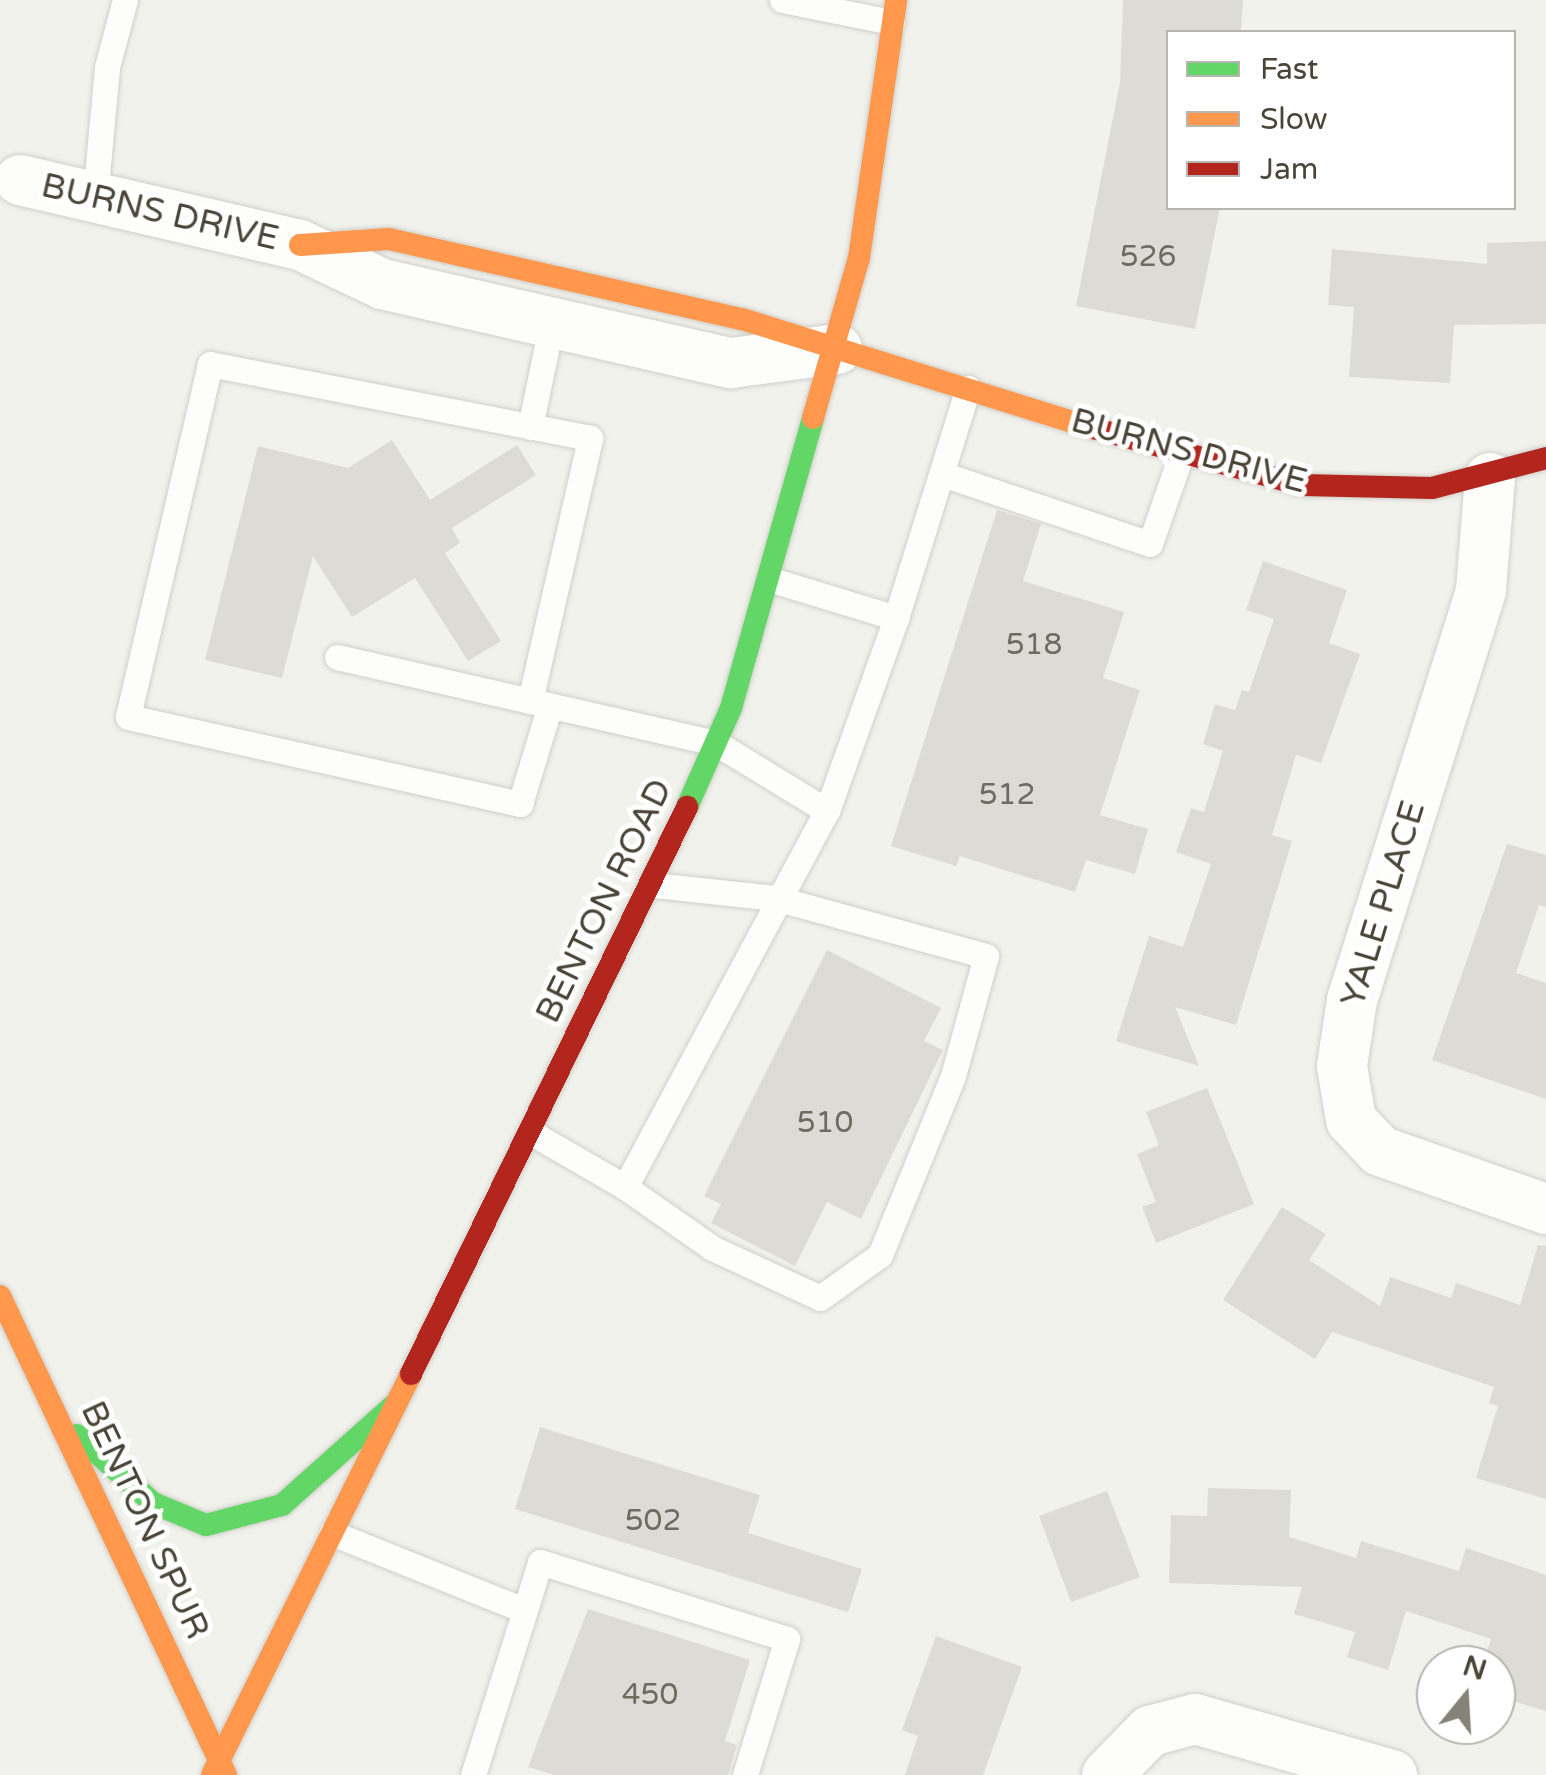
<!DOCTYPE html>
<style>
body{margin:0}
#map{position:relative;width:1546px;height:1775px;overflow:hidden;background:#f2f2ed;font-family:"Varela Round",sans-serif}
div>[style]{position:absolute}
.building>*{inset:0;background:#dcdbd5}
.roads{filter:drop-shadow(0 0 2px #d0cfca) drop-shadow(0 0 2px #d0cfca)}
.lane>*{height:25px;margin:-12.5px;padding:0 12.5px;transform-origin:12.5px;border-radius:12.5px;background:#fdfdfc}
.street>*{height:50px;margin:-25px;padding:0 25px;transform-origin:25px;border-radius:25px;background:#fdfdfc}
.fast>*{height:22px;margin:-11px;padding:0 11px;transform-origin:11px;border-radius:11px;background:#63d668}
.slow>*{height:22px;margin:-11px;padding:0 11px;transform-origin:11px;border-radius:11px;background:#ff974d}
.jam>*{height:22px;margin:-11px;padding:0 11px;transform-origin:11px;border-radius:11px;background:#b3261e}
span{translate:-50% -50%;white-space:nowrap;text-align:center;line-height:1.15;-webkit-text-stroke:10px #fff;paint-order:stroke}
.number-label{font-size:30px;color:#6f6b60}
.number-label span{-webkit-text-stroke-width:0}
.street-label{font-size:35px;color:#4a4538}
.legend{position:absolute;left:1166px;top:30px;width:350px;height:180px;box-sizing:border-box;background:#fff;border:2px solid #b7b5af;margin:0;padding:12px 18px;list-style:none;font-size:30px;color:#4a4538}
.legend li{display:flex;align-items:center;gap:20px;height:50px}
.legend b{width:50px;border:2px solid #b7b5af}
.north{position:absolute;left:1416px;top:1645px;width:100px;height:100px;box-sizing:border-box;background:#fff;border:2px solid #b7b5af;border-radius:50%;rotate:18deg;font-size:28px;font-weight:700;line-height:40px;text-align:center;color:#4a4538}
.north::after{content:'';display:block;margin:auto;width:35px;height:45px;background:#858277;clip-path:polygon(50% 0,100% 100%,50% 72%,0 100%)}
</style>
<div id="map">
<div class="building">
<i style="clip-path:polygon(1123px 0,1243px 0,1241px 32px,1168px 32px,1168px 208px,1220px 208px,1195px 329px,1076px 306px,1120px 82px)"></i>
<i style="clip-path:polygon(1546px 241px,1546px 324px,1454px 325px,1450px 383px,1349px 377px,1354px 307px,1328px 305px,1332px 249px,1487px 264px,1487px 243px)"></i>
<i style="clip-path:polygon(392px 440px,430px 500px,517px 445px,536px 475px,452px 528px,460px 543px,445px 553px,501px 641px,468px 661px,415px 578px,352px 617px,313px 556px,282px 678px,205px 660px,258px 446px,348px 468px)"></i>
<i style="clip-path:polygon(997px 510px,1041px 524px,1023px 581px,1124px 612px,1103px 678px,1140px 690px,1100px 815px,1148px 829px,1135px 874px,1086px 860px,1075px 892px,960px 856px,956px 866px,891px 846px)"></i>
<i style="clip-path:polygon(1263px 561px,1347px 590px,1329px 643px,1360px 654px,1321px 763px,1296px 755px,1272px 835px,1292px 841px,1236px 1025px,1175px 1007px,1199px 1066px,1116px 1041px,1149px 936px,1183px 947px,1211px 864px,1176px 852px,1191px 808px,1204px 812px,1223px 751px,1203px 744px,1215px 704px,1235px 710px,1242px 690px,1249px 692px,1274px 619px,1246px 610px)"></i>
<i style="clip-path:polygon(1507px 844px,1546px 855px,1546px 907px,1539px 905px,1516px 973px,1546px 983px,1546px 1099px,1432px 1060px)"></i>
<i style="clip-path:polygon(827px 950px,941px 1008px,924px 1041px,943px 1050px,861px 1219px,827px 1202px,795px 1266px,711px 1223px,721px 1204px,704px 1196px)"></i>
<i style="clip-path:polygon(1207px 1088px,1254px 1204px,1156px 1243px,1142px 1207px,1156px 1202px,1137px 1154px,1159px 1145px,1146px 1112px)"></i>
<i style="clip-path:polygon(1282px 1207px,1326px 1234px,1309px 1260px,1380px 1306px,1390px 1277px,1451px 1298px,1456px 1283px,1520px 1305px,1538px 1245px,1546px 1246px,1546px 1499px,1476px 1478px,1498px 1406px,1489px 1403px,1494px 1387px,1332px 1332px,1315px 1359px,1223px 1300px)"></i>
<i style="clip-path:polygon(540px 1427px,760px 1495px,748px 1533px,862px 1569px,848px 1612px,515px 1509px)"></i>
<i style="clip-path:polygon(1208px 1488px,1291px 1490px,1289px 1537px,1356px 1558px,1361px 1541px,1459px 1571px,1466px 1548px,1546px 1575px,1546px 1711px,1496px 1696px,1496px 1665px,1482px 1665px,1491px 1639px,1406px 1611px,1388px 1670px,1347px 1657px,1355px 1632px,1294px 1614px,1302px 1587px,1169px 1583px,1171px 1515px,1207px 1516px)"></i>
<i style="clip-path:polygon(1107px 1491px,1140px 1577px,1071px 1602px,1039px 1516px)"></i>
<i style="clip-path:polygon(588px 1609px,750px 1660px,725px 1741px,737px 1745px,728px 1775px,554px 1775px,528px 1767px)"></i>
<i style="clip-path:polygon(936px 1636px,1022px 1667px,983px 1775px,905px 1775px,918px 1736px,902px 1730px)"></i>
</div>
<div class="roads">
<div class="lane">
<i style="left:782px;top:0;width:112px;rotate:11.3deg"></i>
<i style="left:95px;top:197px;width:131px;rotate:-84.7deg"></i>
<i style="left:107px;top:67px;width:69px;rotate:-75deg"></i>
<i style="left:530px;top:427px;width:112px;rotate:-78.2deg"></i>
<i style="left:942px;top:474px;width:219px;rotate:18.6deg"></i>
<i style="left:1150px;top:544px;width:94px;rotate:-70.8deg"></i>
<i style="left:772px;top:580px;width:130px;rotate:17deg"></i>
<i style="left:896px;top:618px;width:241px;rotate:-72.6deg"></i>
<i style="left:337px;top:657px;width:389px;rotate:12.8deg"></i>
<i style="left:716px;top:743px;width:130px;rotate:31.5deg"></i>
<i style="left:530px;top:701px;width:270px;rotate:-77.1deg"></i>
<i style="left:590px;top:438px;width:387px;rotate:-169deg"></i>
<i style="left:210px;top:364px;width:362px;rotate:103.1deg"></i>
<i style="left:128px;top:717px;width:402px;rotate:12.5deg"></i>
<i style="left:520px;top:804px;width:103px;rotate:-73.1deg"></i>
<i style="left:530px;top:1132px;width:110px;rotate:30.1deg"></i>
<i style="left:625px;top:1187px;width:427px;rotate:-61.8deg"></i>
<i style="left:827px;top:811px;width:205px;rotate:-70.3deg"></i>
<i style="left:625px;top:1187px;width:106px;rotate:35deg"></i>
<i style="left:712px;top:1248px;width:119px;rotate:24.8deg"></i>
<i style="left:820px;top:1298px;width:74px;rotate:-35.6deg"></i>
<i style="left:880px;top:1255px;width:193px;rotate:-67.8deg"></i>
<i style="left:953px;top:1076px;width:124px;rotate:-74.6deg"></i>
<i style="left:986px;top:956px;width:219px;rotate:-164.6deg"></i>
<i style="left:775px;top:898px;width:123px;rotate:-173.9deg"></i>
<i style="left:332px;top:1533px;width:207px;rotate:21.9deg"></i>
<i style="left:473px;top:1775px;width:223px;rotate:-72.5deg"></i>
<i style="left:540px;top:1562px;width:259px;rotate:17.3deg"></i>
<i style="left:787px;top:1639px;width:142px;rotate:107.2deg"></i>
</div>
<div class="street">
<i style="left:20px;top:180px;width:287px;rotate:13.1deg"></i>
<i style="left:300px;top:245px;width:91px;rotate:25.4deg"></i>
<i style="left:382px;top:284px;width:358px;rotate:12.8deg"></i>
<i style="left:731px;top:363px;width:107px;rotate:-7.5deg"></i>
<i style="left:1490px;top:478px;width:113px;rotate:94.6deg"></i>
<i style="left:1481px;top:591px;width:429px;rotate:107.5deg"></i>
<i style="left:1352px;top:1000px;width:67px;rotate:98.6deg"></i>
<i style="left:1342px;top:1066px;width:55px;rotate:80.5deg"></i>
<i style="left:1351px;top:1120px;width:42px;rotate:46.9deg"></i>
<i style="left:1380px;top:1151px;width:176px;rotate:19.3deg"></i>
<i style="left:1107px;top:1775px;width:62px;rotate:-45.7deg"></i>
<i style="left:1150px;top:1731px;width:47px;rotate:-14.9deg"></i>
<i style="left:1195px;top:1719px;width:205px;rotate:15.9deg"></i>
</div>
<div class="fast">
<i style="left:687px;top:807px;width:108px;rotate:-66deg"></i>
<i style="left:731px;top:708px;width:301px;rotate:-74.2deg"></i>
<i style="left:77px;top:1435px;width:102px;rotate:41.8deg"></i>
<i style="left:153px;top:1503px;width:57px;rotate:22.5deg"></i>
<i style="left:206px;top:1525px;width:79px;rotate:-14.7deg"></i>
<i style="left:282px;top:1505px;width:154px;rotate:-41.8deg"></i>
</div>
<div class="slow">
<i style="left:300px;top:245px;width:89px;rotate:-3.9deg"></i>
<i style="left:389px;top:239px;width:362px;rotate:12.8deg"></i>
<i style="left:742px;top:319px;width:368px;rotate:17.3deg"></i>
<i style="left:813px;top:418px;width:166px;rotate:-74deg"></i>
<i style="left:859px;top:258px;width:261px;rotate:-81.8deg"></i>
<i style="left:0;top:1296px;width:530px;rotate:64.74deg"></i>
<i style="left:212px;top:1775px;width:448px;rotate:-63.6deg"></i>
</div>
<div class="jam">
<i style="left:1093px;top:428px;width:217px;rotate:15.3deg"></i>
<i style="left:1302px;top:485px;width:130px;rotate:1.3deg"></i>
<i style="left:1432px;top:488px;width:118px;rotate:-14.7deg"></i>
<i style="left:411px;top:1374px;width:631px;rotate:-64.04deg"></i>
</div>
</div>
<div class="number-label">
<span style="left:1148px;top:257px">526</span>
<span style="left:1034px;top:645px">518</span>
<span style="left:1007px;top:795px">512</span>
<span style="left:825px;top:1123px">510</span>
<span style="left:653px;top:1521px">502</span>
<span style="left:650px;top:1695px">450</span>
</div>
<div class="street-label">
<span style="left:160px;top:212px;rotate:13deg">BURNS DRIVE</span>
<span style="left:1189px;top:451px;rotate:15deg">BURNS DRIVE</span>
<span style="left:604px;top:901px;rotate:-64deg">BENTON ROAD</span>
<span style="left:1383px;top:904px;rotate:-73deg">YALE PLACE</span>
<span style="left:145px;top:1520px;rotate:65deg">BENTON SPUR</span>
</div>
<ul class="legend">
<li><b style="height:12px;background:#63d668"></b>Fast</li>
<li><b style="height:12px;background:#ff974d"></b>Slow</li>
<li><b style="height:12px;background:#b3261e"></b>Jam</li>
</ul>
<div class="north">N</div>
</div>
